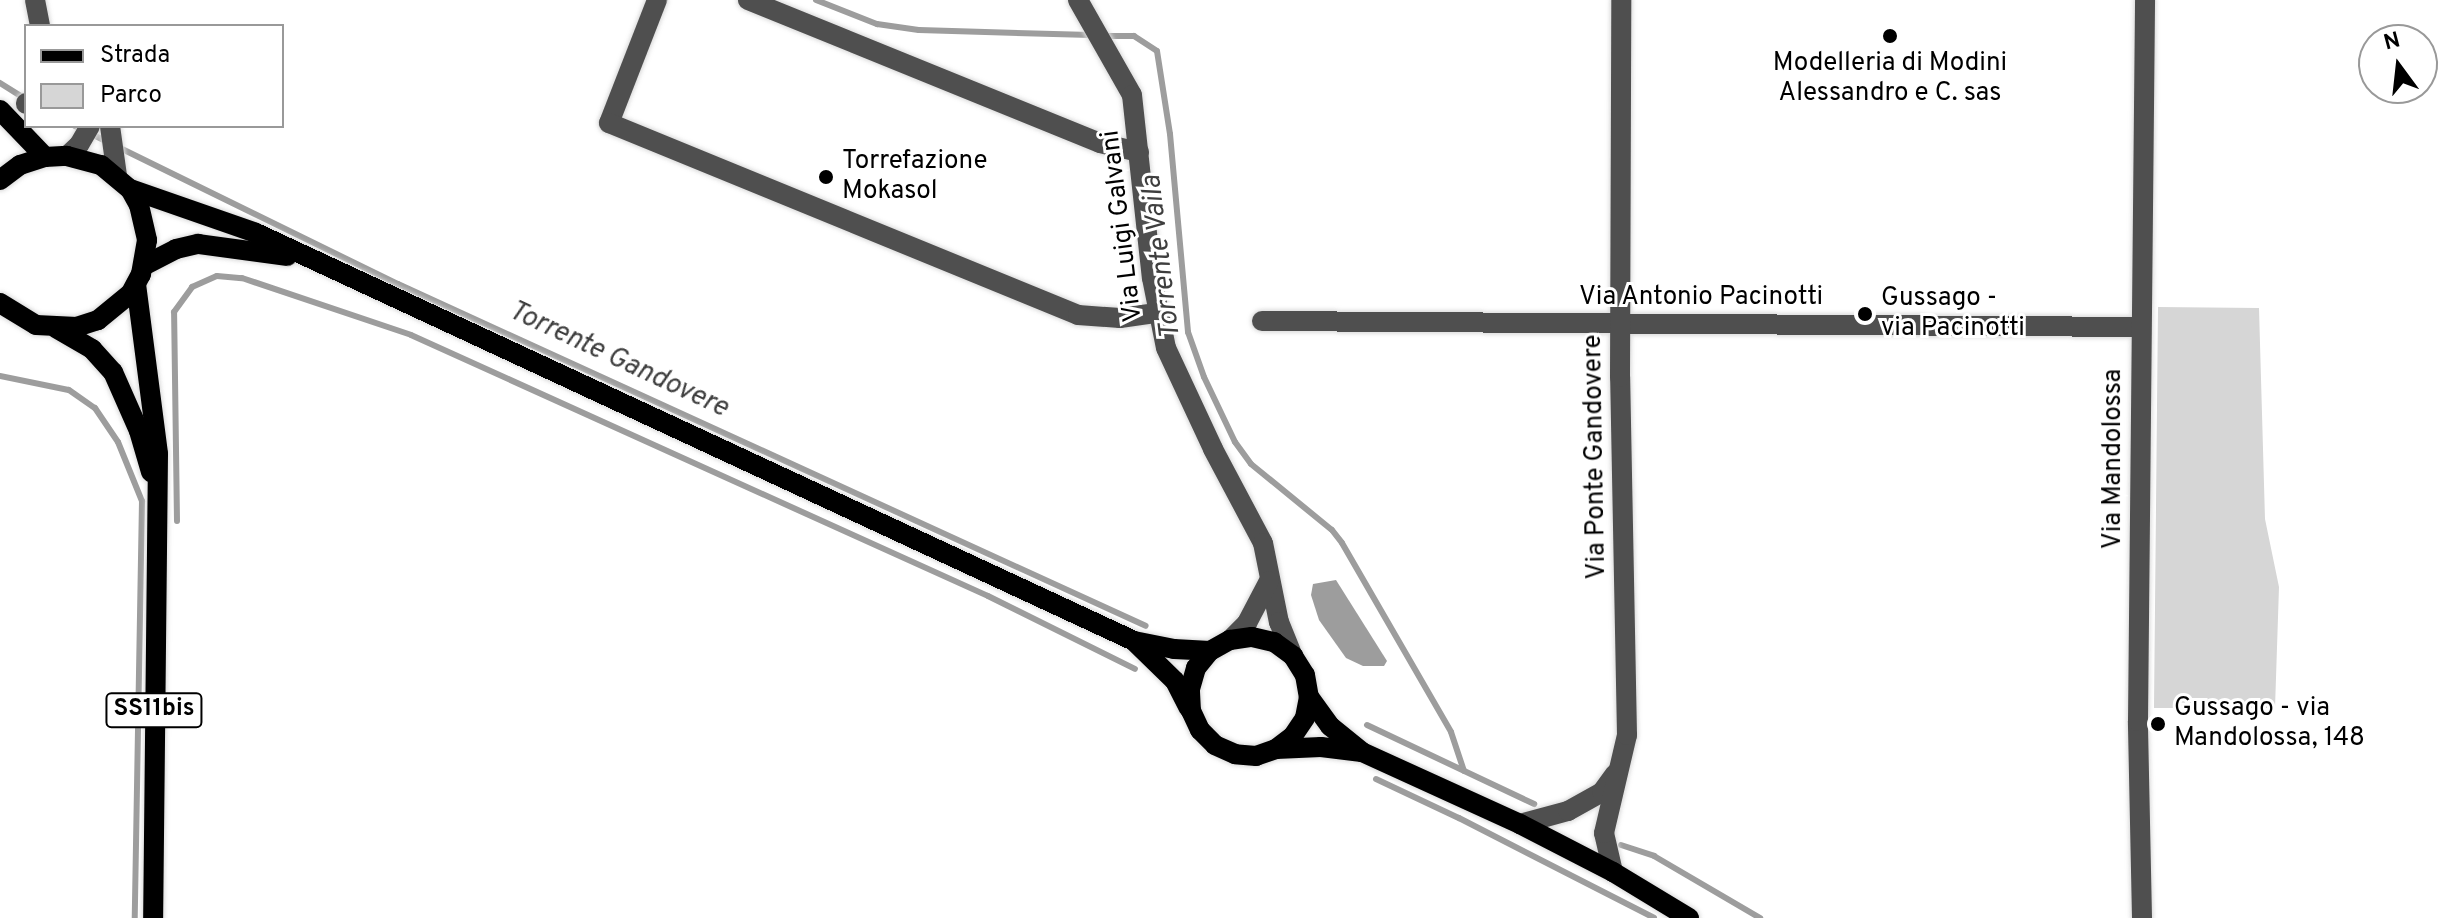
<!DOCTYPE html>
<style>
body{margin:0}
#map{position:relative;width:2462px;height:918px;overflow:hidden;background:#fff;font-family:Overpass,sans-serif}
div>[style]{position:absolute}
.green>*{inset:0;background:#d6d6d6}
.water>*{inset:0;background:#9d9d9d}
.stream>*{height:6px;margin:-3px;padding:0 3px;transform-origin:3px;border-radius:3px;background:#9d9d9d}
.roads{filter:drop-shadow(0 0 2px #dbdbdb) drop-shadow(0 0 2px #dbdbdb)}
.minor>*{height:20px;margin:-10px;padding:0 10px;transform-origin:10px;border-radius:10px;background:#4f4f4f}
.major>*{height:20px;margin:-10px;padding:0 10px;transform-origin:10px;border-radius:10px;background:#000}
.dots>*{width:22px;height:22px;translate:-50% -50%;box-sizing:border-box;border:4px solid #fff;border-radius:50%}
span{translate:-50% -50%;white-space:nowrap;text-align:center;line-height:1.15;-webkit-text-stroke:6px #fff;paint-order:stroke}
.shield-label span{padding:2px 6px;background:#fff;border:2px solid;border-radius:6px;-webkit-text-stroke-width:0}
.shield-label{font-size:24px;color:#000;font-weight:700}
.poi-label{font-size:26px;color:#000}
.left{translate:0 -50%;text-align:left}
.street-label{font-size:26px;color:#000}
.water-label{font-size:28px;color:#3e3e3e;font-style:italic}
.legend{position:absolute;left:24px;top:24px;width:260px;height:104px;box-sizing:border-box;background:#fff;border:2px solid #999;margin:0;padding:10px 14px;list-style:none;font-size:24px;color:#000}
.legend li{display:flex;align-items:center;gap:16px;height:40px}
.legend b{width:40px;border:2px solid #999}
.north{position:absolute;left:2358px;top:24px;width:80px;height:80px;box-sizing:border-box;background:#fff;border:2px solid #999;border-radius:50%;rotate:345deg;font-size:22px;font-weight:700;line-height:32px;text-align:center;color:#000}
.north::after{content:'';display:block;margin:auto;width:28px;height:36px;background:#000;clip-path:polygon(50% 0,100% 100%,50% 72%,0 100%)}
</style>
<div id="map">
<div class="green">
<i style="clip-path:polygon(2158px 307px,2259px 308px,2265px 519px,2279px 587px,2275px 708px,2154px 708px)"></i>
</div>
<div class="water">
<i style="clip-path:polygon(1336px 580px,1387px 661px,1384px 666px,1363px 666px,1346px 658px,1319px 620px,1311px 595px,1313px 584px)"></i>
</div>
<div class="stream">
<i style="left:816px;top:0;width:66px;rotate:21.5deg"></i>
<i style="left:877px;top:24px;width:42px;rotate:8.1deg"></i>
<i style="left:919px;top:30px;width:172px;rotate:1.7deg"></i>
<i style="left:1103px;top:36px;width:31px"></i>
<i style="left:1134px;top:36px;width:27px;rotate:33deg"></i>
<i style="left:1157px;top:51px;width:84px;rotate:81.1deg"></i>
<i style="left:1170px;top:134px;width:199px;rotate:84.8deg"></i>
<i style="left:1188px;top:332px;width:48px;rotate:70.4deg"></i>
<i style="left:1204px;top:377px;width:72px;rotate:64.5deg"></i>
<i style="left:1235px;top:442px;width:27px;rotate:54deg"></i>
<i style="left:1251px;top:464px;width:104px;rotate:39.2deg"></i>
<i style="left:1332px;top:530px;width:16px;rotate:52deg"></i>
<i style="left:1342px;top:543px;width:218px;rotate:60deg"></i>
<i style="left:1451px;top:732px;width:41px;rotate:71.6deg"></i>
<i style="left:0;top:83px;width:28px;rotate:32deg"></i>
<i style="left:75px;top:126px;width:37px;rotate:26deg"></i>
<i style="left:118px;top:147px;width:312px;rotate:26.1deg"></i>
<i style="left:398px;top:284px;width:822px;rotate:24.57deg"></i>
<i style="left:0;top:376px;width:70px;rotate:11.5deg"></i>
<i style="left:69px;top:390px;width:32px;rotate:35deg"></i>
<i style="left:95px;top:408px;width:41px;rotate:55.9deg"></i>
<i style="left:118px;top:442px;width:64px;rotate:67.9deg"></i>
<i style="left:142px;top:501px;width:417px;rotate:91deg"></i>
<i style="left:177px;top:521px;width:209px;rotate:-90.8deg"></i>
<i style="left:174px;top:312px;width:31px;rotate:-54deg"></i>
<i style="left:192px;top:287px;width:27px;rotate:-24deg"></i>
<i style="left:217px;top:276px;width:25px;rotate:5deg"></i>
<i style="left:242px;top:278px;width:178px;rotate:18.6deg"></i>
<i style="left:411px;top:335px;width:633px;rotate:24.34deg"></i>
<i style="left:988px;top:596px;width:164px;rotate:26.4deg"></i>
<i style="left:1367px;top:725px;width:185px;rotate:25.3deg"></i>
<i style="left:1376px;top:779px;width:92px;rotate:25.2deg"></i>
<i style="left:1459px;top:818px;width:219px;rotate:27.1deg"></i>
<i style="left:1621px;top:845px;width:35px;rotate:18deg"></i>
<i style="left:1654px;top:856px;width:123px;rotate:30.3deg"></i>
</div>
<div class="roads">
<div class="minor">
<i style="left:35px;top:0;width:26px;rotate:79deg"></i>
<i style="left:657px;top:0;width:132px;rotate:111.3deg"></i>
<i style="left:609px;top:123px;width:507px;rotate:22.26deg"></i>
<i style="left:1078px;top:315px;width:42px;rotate:4.1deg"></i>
<i style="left:1120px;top:318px;width:37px;rotate:-8deg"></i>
<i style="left:748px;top:0;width:380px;rotate:22.1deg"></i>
<i style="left:1100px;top:143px;width:40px;rotate:13deg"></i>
<i style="left:1078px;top:0;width:109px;rotate:60.4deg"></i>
<i style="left:1132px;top:95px;width:184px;rotate:83.8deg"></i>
<i style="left:1152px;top:278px;width:71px;rotate:78.7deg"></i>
<i style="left:1166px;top:348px;width:111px;rotate:65deg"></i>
<i style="left:1213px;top:449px;width:106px;rotate:62deg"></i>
<i style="left:1263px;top:543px;width:81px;rotate:78.6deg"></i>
<i style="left:1279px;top:622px;width:37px;rotate:68deg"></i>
<i style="left:26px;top:104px;width:1px;rotate:-90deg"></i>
<i style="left:110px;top:126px;width:50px;rotate:82deg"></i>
<i style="left:67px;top:156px;width:16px;rotate:-43deg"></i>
<i style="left:79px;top:145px;width:22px;rotate:-60deg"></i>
<i style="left:1262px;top:321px;width:878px;rotate:0.39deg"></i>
<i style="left:1230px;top:640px;width:24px;rotate:-45deg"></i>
<i style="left:1247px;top:623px;width:47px;rotate:-62.4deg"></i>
<i style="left:1520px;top:824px;width:50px;rotate:-15.2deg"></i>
<i style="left:1568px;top:811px;width:39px;rotate:-29deg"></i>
<i style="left:1602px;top:792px;width:22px;rotate:-54deg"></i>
<i style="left:1613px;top:872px;width:40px;rotate:-103deg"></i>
<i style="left:1604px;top:833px;width:101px;rotate:-76.8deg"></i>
<i style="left:1627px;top:735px;width:358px;rotate:-91.1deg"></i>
<i style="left:1620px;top:377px;width:377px;rotate:-89.8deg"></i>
<i style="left:2142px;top:918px;width:197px;rotate:-91.2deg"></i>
<i style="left:2138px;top:721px;width:721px;rotate:-89.44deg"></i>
</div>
<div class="major">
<i style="left:0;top:110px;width:65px;rotate:46.2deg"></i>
<i style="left:0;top:180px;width:25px;rotate:-37deg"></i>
<i style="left:20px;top:165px;width:26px;rotate:-18deg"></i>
<i style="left:45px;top:157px;width:22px;rotate:-3deg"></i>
<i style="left:67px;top:156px;width:35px;rotate:15deg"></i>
<i style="left:101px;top:165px;width:38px;rotate:40deg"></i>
<i style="left:130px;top:189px;width:18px;rotate:61deg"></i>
<i style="left:139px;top:205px;width:36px;rotate:77deg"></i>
<i style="left:147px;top:240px;width:35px;rotate:100deg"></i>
<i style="left:141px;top:274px;width:21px;rotate:118deg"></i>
<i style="left:131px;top:293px;width:43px;rotate:140.7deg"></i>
<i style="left:98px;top:320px;width:22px;rotate:162deg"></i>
<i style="left:77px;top:327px;width:41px;rotate:-177.2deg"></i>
<i style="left:36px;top:325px;width:42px;rotate:-148.6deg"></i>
<i style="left:130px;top:189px;width:133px;rotate:19.2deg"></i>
<i style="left:256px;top:233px;width:968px;rotate:24.92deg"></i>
<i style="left:1134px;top:641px;width:41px;rotate:11.3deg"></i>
<i style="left:1174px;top:649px;width:36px;rotate:3deg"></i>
<i style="left:1210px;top:651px;width:23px;rotate:-29deg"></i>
<i style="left:1230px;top:640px;width:22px;rotate:-8deg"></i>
<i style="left:1252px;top:637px;width:23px;rotate:13deg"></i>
<i style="left:1274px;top:642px;width:24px;rotate:36deg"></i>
<i style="left:1293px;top:656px;width:22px;rotate:58deg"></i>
<i style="left:1305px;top:675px;width:22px;rotate:80deg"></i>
<i style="left:1309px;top:697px;width:21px;rotate:101deg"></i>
<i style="left:1305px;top:718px;width:22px;rotate:124deg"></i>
<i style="left:1293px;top:736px;width:21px;rotate:143deg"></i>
<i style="left:1276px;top:749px;width:21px;rotate:161deg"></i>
<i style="left:1256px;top:756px;width:21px;rotate:-175deg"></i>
<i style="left:1235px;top:754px;width:22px;rotate:-156deg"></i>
<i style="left:1215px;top:745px;width:21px;rotate:-135deg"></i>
<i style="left:1200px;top:730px;width:21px;rotate:-115deg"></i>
<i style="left:1191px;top:711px;width:22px;rotate:-93deg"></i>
<i style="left:1190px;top:689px;width:22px;rotate:-74deg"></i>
<i style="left:1196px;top:668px;width:22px;rotate:-51deg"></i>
<i style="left:143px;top:266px;width:37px;rotate:-27deg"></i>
<i style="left:176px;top:249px;width:23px;rotate:-13deg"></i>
<i style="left:198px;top:244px;width:90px;rotate:7.7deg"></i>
<i style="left:136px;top:284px;width:171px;rotate:82.6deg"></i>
<i style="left:158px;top:454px;width:464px;rotate:90.6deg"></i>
<i style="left:56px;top:328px;width:42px;rotate:30.3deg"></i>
<i style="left:92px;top:349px;width:31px;rotate:48deg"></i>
<i style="left:113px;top:372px;width:64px;rotate:66.2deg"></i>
<i style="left:139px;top:431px;width:43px;rotate:73.7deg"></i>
<i style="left:1134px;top:641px;width:57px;rotate:44.3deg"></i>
<i style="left:1175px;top:681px;width:30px;rotate:63deg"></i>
<i style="left:1309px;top:697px;width:36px;rotate:54deg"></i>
<i style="left:1330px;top:726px;width:41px;rotate:39.1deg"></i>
<i style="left:1362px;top:752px;width:174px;rotate:24.5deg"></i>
<i style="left:1520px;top:824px;width:105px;rotate:27.3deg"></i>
<i style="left:1613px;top:872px;width:89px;rotate:31.2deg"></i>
<i style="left:1276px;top:749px;width:45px;rotate:-2.5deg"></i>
<i style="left:1321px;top:747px;width:41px;rotate:7deg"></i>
</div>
</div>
<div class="dots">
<i style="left:1890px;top:36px;background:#000"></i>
<i style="left:826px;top:177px;background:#000"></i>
<i style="left:1865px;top:314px;background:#000"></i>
<i style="left:2158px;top:724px;background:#000"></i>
</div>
<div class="shield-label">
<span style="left:154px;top:710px">SS11bis</span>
</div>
<div class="poi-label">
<span style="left:1890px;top:79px">Modelleria di Modini<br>Alessandro e C. sas</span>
<span class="left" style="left:842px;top:177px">Torrefazione<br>Mokasol</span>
<span class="left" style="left:1881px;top:314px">Gussago -<br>via Pacinotti</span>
<span class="left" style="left:2174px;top:724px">Gussago - via<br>Mandolossa, 148</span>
</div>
<div class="street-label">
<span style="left:1123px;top:226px;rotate:-97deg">Via Luigi Galvani</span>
<span style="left:1701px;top:298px">Via Antonio Pacinotti</span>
<span style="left:1596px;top:457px;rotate:-91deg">Via Ponte Gandovere</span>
<span style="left:2114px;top:459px;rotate:-90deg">Via Mandolossa</span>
</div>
<div class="water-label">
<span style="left:1162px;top:257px;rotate:-97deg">Torrente Vaila</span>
<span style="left:618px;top:360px;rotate:25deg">Torrente Gandovere</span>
</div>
<ul class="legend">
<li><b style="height:10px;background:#000"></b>Strada</li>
<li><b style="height:22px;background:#d6d6d6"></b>Parco</li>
</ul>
<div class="north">N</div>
</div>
